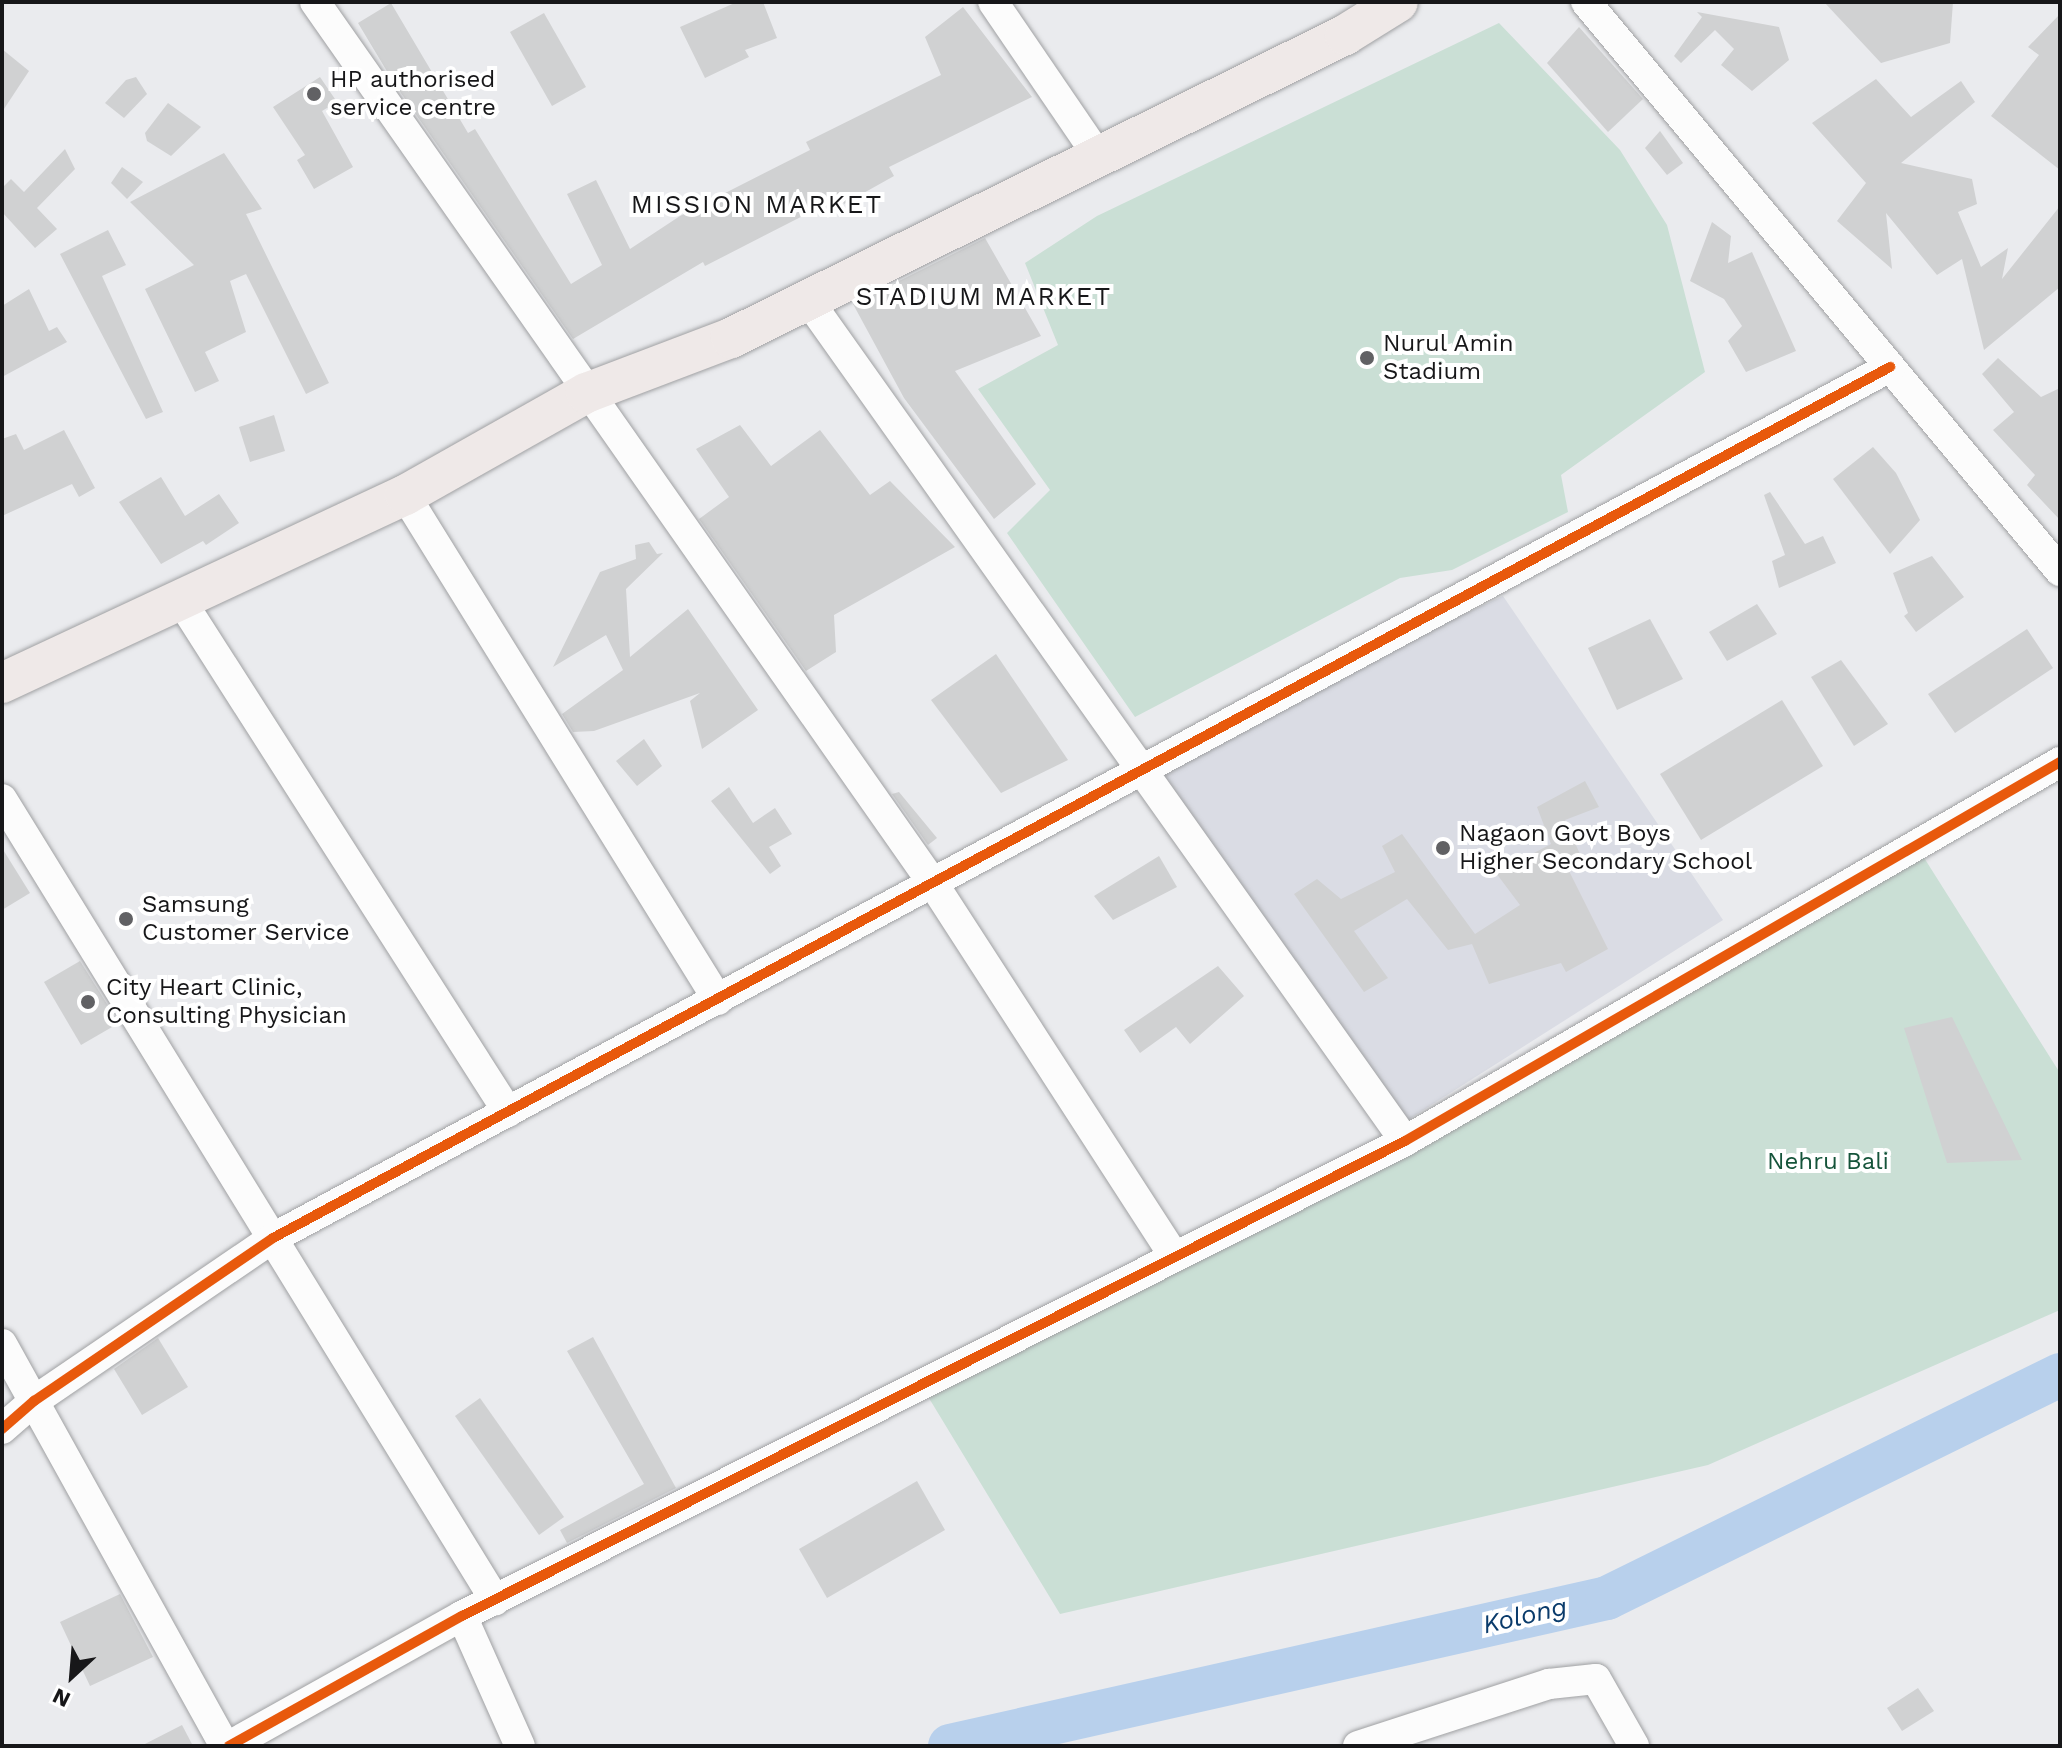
<!DOCTYPE html>
<style>
body{margin:0}
#map{position:relative;width:2062px;height:1748px;overflow:hidden;background:#eaebee;font-family:"Work Sans",sans-serif}
div>[style]{position:absolute}
.built>*{inset:0;background:#dadce4}
.green>*{inset:0;background:#cadfd5}
.river>*{height:44px;margin:-22px;padding:0 22px;transform-origin:22px;border-radius:22px;background:#b8d0ec}
.building>*{inset:0;background:#d0d1d2}
.roads{filter:drop-shadow(0 0 2px #a0a1a3) drop-shadow(0 0 2px #a0a1a3)}
.minor>*{height:30px;margin:-15px;padding:0 15px;transform-origin:15px;border-radius:15px;background:#fcfcfc}
.major>*{height:40px;margin:-20px;padding:0 20px;transform-origin:20px;border-radius:20px;background:#efe9e8}
.cycleway>*{height:10px;margin:-5px;padding:0 5px;transform-origin:5px;border-radius:5px;background:#e8590c}
.dots>*{width:22px;height:22px;translate:-50% -50%;box-sizing:border-box;border:4px solid #fff;border-radius:50%}
span{translate:-50% -50%;white-space:nowrap;text-align:center;line-height:1.15;-webkit-text-stroke:8px #fff;paint-order:stroke}
.poi-label{font-size:24px;color:#171719}
.left{translate:0 -50%;text-align:left}
.park-label{font-size:24px;color:#15543a}
.neighbourhood-label{font-size:26px;color:#171719;letter-spacing:2px}
.water-label{font-size:26px;color:#0a3b6b;font-style:italic}
.frame{position:absolute;inset:0;border:4px solid #171719;pointer-events:none}
.north{position:absolute;left:32px;top:1636px;width:80px;height:80px;-webkit-text-stroke:6px #fff;paint-order:stroke;rotate:206deg;font-size:22px;font-weight:700;line-height:32px;text-align:center;color:#171719}
.north::after{content:'';display:block;margin:auto;width:28px;height:36px;background:#171719;clip-path:polygon(50% 0,100% 100%,50% 72%,0 100%)}
</style>
<div id="map">
<div class="built">
<i style="clip-path:polygon(1503px 596px,1723px 920px,1406px 1121px,1160px 777px,1418px 636px)"></i>
</div>
<div class="green">
<i style="clip-path:polygon(1499px 23px,1620px 150px,1667px 225px,1705px 372px,1561px 475px,1568px 512px,1452px 570px,1400px 578px,1135px 717px,1007px 533px,1050px 490px,978px 389px,1058px 345px,1025px 263px,1097px 216px)"></i>
<i style="clip-path:polygon(1916px 845px,2060px 1073px,2060px 1310px,1708px 1465px,1060px 1614px,921px 1385px,1405px 1141px)"></i>
</div>
<div class="river">
<i style="left:950px;top:1746px;width:673px;rotate:-12.69deg"></i>
<i style="left:1607px;top:1598px;width:505px;rotate:-26.21deg"></i>
</div>
<div class="building">
<i style="clip-path:polygon(737px 2px,763px 2px,777px 38px,745px 50px,749px 57px,705px 78px,680px 27px)"></i>
<i style="clip-path:polygon(1824px 2px,1953px 2px,1950px 43px,1881px 63px)"></i>
<i style="clip-path:polygon(391px 3px,468px 133px,475px 129px,571px 284px,602px 265px,567px 194px,596px 180px,630px 249px,680px 216px,810px 150px,806px 142px,941px 75px,925px 37px,963px 7px,1032px 97px,889px 167px,894px 176px,844px 204px,840px 197px,705px 266px,703px 262px,573px 339px,394px 83px,358px 23px)"></i>
<i style="clip-path:polygon(1697px 12px,1779px 27px,1789px 60px,1752px 91px,1721px 65px,1734px 49px,1715px 30px,1681px 63px,1674px 56px,1702px 17px)"></i>
<i style="clip-path:polygon(544px 13px,586px 87px,552px 106px,510px 32px)"></i>
<i style="clip-path:polygon(2060px 14px,2060px 170px,1991px 116px,2039px 55px,2028px 47px)"></i>
<i style="clip-path:polygon(1579px 27px,1643px 99px,1608px 132px,1547px 63px)"></i>
<i style="clip-path:polygon(2px 49px,29px 71px,2px 112px)"></i>
<i style="clip-path:polygon(136px 77px,147px 94px,124px 118px,105px 103px,126px 80px)"></i>
<i style="clip-path:polygon(320px 77px,337px 102px,322px 111px,353px 167px,314px 189px,297px 160px,305px 155px,273px 107px)"></i>
<i style="clip-path:polygon(1876px 79px,1911px 117px,1961px 81px,1975px 102px,1901px 163px,1972px 179px,1977px 204px,1958px 212px,1981px 267px,2008px 248px,2002px 279px,2060px 206px,2060px 287px,1984px 350px,1962px 259px,1937px 275px,1886px 213px,1892px 269px,1837px 221px,1866px 183px,1812px 123px)"></i>
<i style="clip-path:polygon(168px 103px,201px 127px,171px 156px,147px 141px,145px 133px)"></i>
<i style="clip-path:polygon(1660px 131px,1683px 163px,1667px 175px,1645px 148px)"></i>
<i style="clip-path:polygon(65px 149px,75px 169px,37px 208px,57px 229px,35px 248px,2px 212px,2px 188px,11px 179px,24px 192px)"></i>
<i style="clip-path:polygon(224px 153px,262px 209px,246px 214px,329px 383px,306px 394px,246px 274px,230px 281px,246px 332px,205px 352px,219px 381px,195px 392px,145px 289px,194px 265px,130px 202px)"></i>
<i style="clip-path:polygon(122px 167px,143px 182px,127px 199px,111px 183px)"></i>
<i style="clip-path:polygon(1712px 222px,1731px 236px,1728px 263px,1752px 252px,1796px 351px,1746px 372px,1728px 341px,1742px 326px,1724px 299px,1690px 281px)"></i>
<i style="clip-path:polygon(108px 230px,126px 265px,102px 276px,163px 412px,146px 419px,60px 254px)"></i>
<i style="clip-path:polygon(985px 238px,1041px 336px,955px 371px,1036px 484px,994px 519px,904px 398px,853px 304px)"></i>
<i style="clip-path:polygon(29px 289px,49px 331px,57px 327px,67px 342px,2px 377px,2px 306px)"></i>
<i style="clip-path:polygon(1998px 358px,2041px 397px,2060px 388px,2060px 520px,2027px 485px,2035px 475px,1993px 430px,2014px 412px,1982px 374px)"></i>
<i style="clip-path:polygon(274px 415px,285px 451px,250px 462px,239px 427px)"></i>
<i style="clip-path:polygon(740px 425px,771px 466px,820px 430px,870px 495px,890px 481px,955px 547px,834px 615px,836px 652px,806px 671px,699px 519px,729px 497px,696px 449px)"></i>
<i style="clip-path:polygon(64px 430px,95px 488px,79px 497px,72px 484px,2px 516px,2px 439px,16px 434px,24px 450px)"></i>
<i style="clip-path:polygon(1873px 447px,1896px 473px,1920px 520px,1890px 554px,1833px 479px)"></i>
<i style="clip-path:polygon(161px 477px,185px 516px,219px 494px,239px 523px,206px 545px,203px 541px,161px 564px,119px 502px)"></i>
<i style="clip-path:polygon(1770px 492px,1805px 544px,1823px 536px,1836px 563px,1779px 588px,1772px 561px,1785px 555px,1764px 495px)"></i>
<i style="clip-path:polygon(649px 542px,657px 554px,663px 553px,626px 589px,630px 657px,688px 609px,758px 710px,702px 749px,690px 701px,700px 693px,594px 731px,573px 732px,562px 714px,623px 670px,606px 635px,553px 667px,600px 572px,636px 559px,635px 545px)"></i>
<i style="clip-path:polygon(1932px 556px,1964px 597px,1916px 632px,1904px 616px,1908px 613px,1893px 573px)"></i>
<i style="clip-path:polygon(1757px 604px,1777px 634px,1727px 661px,1709px 632px)"></i>
<i style="clip-path:polygon(1650px 619px,1683px 679px,1617px 710px,1588px 648px)"></i>
<i style="clip-path:polygon(2027px 629px,2053px 668px,1955px 733px,1928px 694px)"></i>
<i style="clip-path:polygon(996px 654px,1068px 760px,1001px 793px,931px 700px)"></i>
<i style="clip-path:polygon(1841px 660px,1888px 724px,1854px 746px,1811px 677px)"></i>
<i style="clip-path:polygon(1782px 700px,1823px 766px,1701px 840px,1660px 774px)"></i>
<i style="clip-path:polygon(644px 739px,662px 766px,637px 786px,616px 761px)"></i>
<i style="clip-path:polygon(1585px 781px,1599px 807px,1565px 820px,1583px 861px,1568px 869px,1608px 949px,1566px 972px,1561px 963px,1489px 984px,1472px 944px,1448px 950px,1407px 899px,1354px 931px,1388px 978px,1364px 992px,1294px 894px,1317px 879px,1341px 899px,1395px 872px,1382px 846px,1402px 834px,1475px 934px,1520px 905px,1496px 873px,1551px 844px,1537px 807px)"></i>
<i style="clip-path:polygon(729px 787px,753px 823px,775px 808px,792px 834px,769px 847px,781px 866px,770px 874px,711px 801px)"></i>
<i style="clip-path:polygon(899px 792px,937px 838px,928px 845px,892px 794px)"></i>
<i style="clip-path:polygon(2px 848px,30px 893px,2px 910px)"></i>
<i style="clip-path:polygon(1159px 856px,1177px 887px,1113px 920px,1094px 896px)"></i>
<i style="clip-path:polygon(80px 961px,119px 1023px,81px 1045px,44px 982px)"></i>
<i style="clip-path:polygon(1218px 966px,1244px 996px,1190px 1044px,1176px 1027px,1140px 1053px,1124px 1030px)"></i>
<i style="clip-path:polygon(1952px 1017px,2022px 1160px,1947px 1163px,1904px 1028px)"></i>
<i style="clip-path:polygon(593px 1337px,676px 1488px,567px 1543px,560px 1530px,644px 1484px,567px 1351px)"></i>
<i style="clip-path:polygon(158px 1338px,188px 1387px,142px 1415px,114px 1369px)"></i>
<i style="clip-path:polygon(480px 1398px,564px 1517px,539px 1535px,455px 1416px)"></i>
<i style="clip-path:polygon(917px 1481px,945px 1530px,827px 1598px,799px 1549px)"></i>
<i style="clip-path:polygon(120px 1594px,153px 1657px,90px 1686px,60px 1622px)"></i>
<i style="clip-path:polygon(1918px 1688px,1934px 1711px,1902px 1731px,1887px 1708px)"></i>
<i style="clip-path:polygon(182px 1725px,193px 1746px,141px 1746px)"></i>
</div>
<div class="roads">
<div class="minor">
<i style="left:315px;top:2px;width:1078px;rotate:54.97deg"></i>
<i style="left:934px;top:885px;width:443px;rotate:57.1deg"></i>
<i style="left:993px;top:2px;width:186px;rotate:55.7deg"></i>
<i style="left:1586px;top:2px;width:741px;rotate:50.2deg"></i>
<i style="left:808px;top:300px;width:1031px;rotate:54.63deg"></i>
<i style="left:405px;top:495px;width:594px;rotate:58.21deg"></i>
<i style="left:180px;top:599px;width:609px;rotate:57.41deg"></i>
<i style="left:2px;top:799px;width:941px;rotate:58.39deg"></i>
<i style="left:2px;top:1344px;width:460px;rotate:61deg"></i>
<i style="left:2px;top:1429px;width:43px;rotate:-41.2deg"></i>
<i style="left:34px;top:1401px;width:289px;rotate:-34.3deg"></i>
<i style="left:273px;top:1238px;width:1837px;rotate:-28.31deg"></i>
<i style="left:462px;top:1616px;width:142px;rotate:66deg"></i>
<i style="left:229px;top:1746px;width:267px;rotate:-29.2deg"></i>
<i style="left:462px;top:1616px;width:1056px;rotate:-26.73deg"></i>
<i style="left:1405px;top:1141px;width:757px;rotate:-30.05deg"></i>
<i style="left:1358px;top:1746px;width:201px;rotate:-18deg"></i>
<i style="left:1549px;top:1684px;width:47px;rotate:-6.1deg"></i>
<i style="left:1596px;top:1679px;width:77px;rotate:60.4deg"></i>
</div>
<div class="major">
<i style="left:2px;top:683px;width:445px;rotate:-25deg"></i>
<i style="left:405px;top:495px;width:208px;rotate:-29.4deg"></i>
<i style="left:586px;top:393px;width:155px;rotate:-20.8deg"></i>
<i style="left:731px;top:338px;width:685px;rotate:-26.27deg"></i>
<i style="left:1345px;top:35px;width:62px;rotate:-31.9deg"></i>
</div>
</div>
<div class="cycleway">
<i style="left:2px;top:1429px;width:43px;rotate:-41.2deg"></i>
<i style="left:34px;top:1401px;width:289px;rotate:-34.3deg"></i>
<i style="left:273px;top:1238px;width:1837px;rotate:-28.31deg"></i>
<i style="left:229px;top:1746px;width:267px;rotate:-29.2deg"></i>
<i style="left:462px;top:1616px;width:1056px;rotate:-26.73deg"></i>
<i style="left:1405px;top:1141px;width:757px;rotate:-30.05deg"></i>
</div>
<div class="dots">
<i style="left:314px;top:94px;background:#616164"></i>
<i style="left:1367px;top:358px;background:#616164"></i>
<i style="left:1443px;top:848px;background:#616164"></i>
<i style="left:126px;top:919px;background:#616164"></i>
<i style="left:88px;top:1002px;background:#616164"></i>
</div>
<div class="poi-label">
<span class="left" style="left:330px;top:94px">HP authorised<br>service centre</span>
<span class="left" style="left:1383px;top:358px">Nurul Amin<br>Stadium</span>
<span class="left" style="left:1459px;top:848px">Nagaon Govt Boys<br>Higher Secondary School</span>
<span class="left" style="left:142px;top:919px">Samsung<br>Customer Service</span>
<span class="left" style="left:106px;top:1002px">City Heart Clinic,<br>Consulting Physician</span>
</div>
<div class="park-label">
<span style="left:1828px;top:1162px">Nehru Bali</span>
</div>
<div class="neighbourhood-label">
<span style="left:757px;top:205px">MISSION MARKET</span>
<span style="left:984px;top:297px">STADIUM MARKET</span>
</div>
<div class="water-label">
<span style="left:1525px;top:1616px;rotate:-13deg">Kolong</span>
</div>
<div class="frame"></div>
<div class="north">N</div>
</div>
